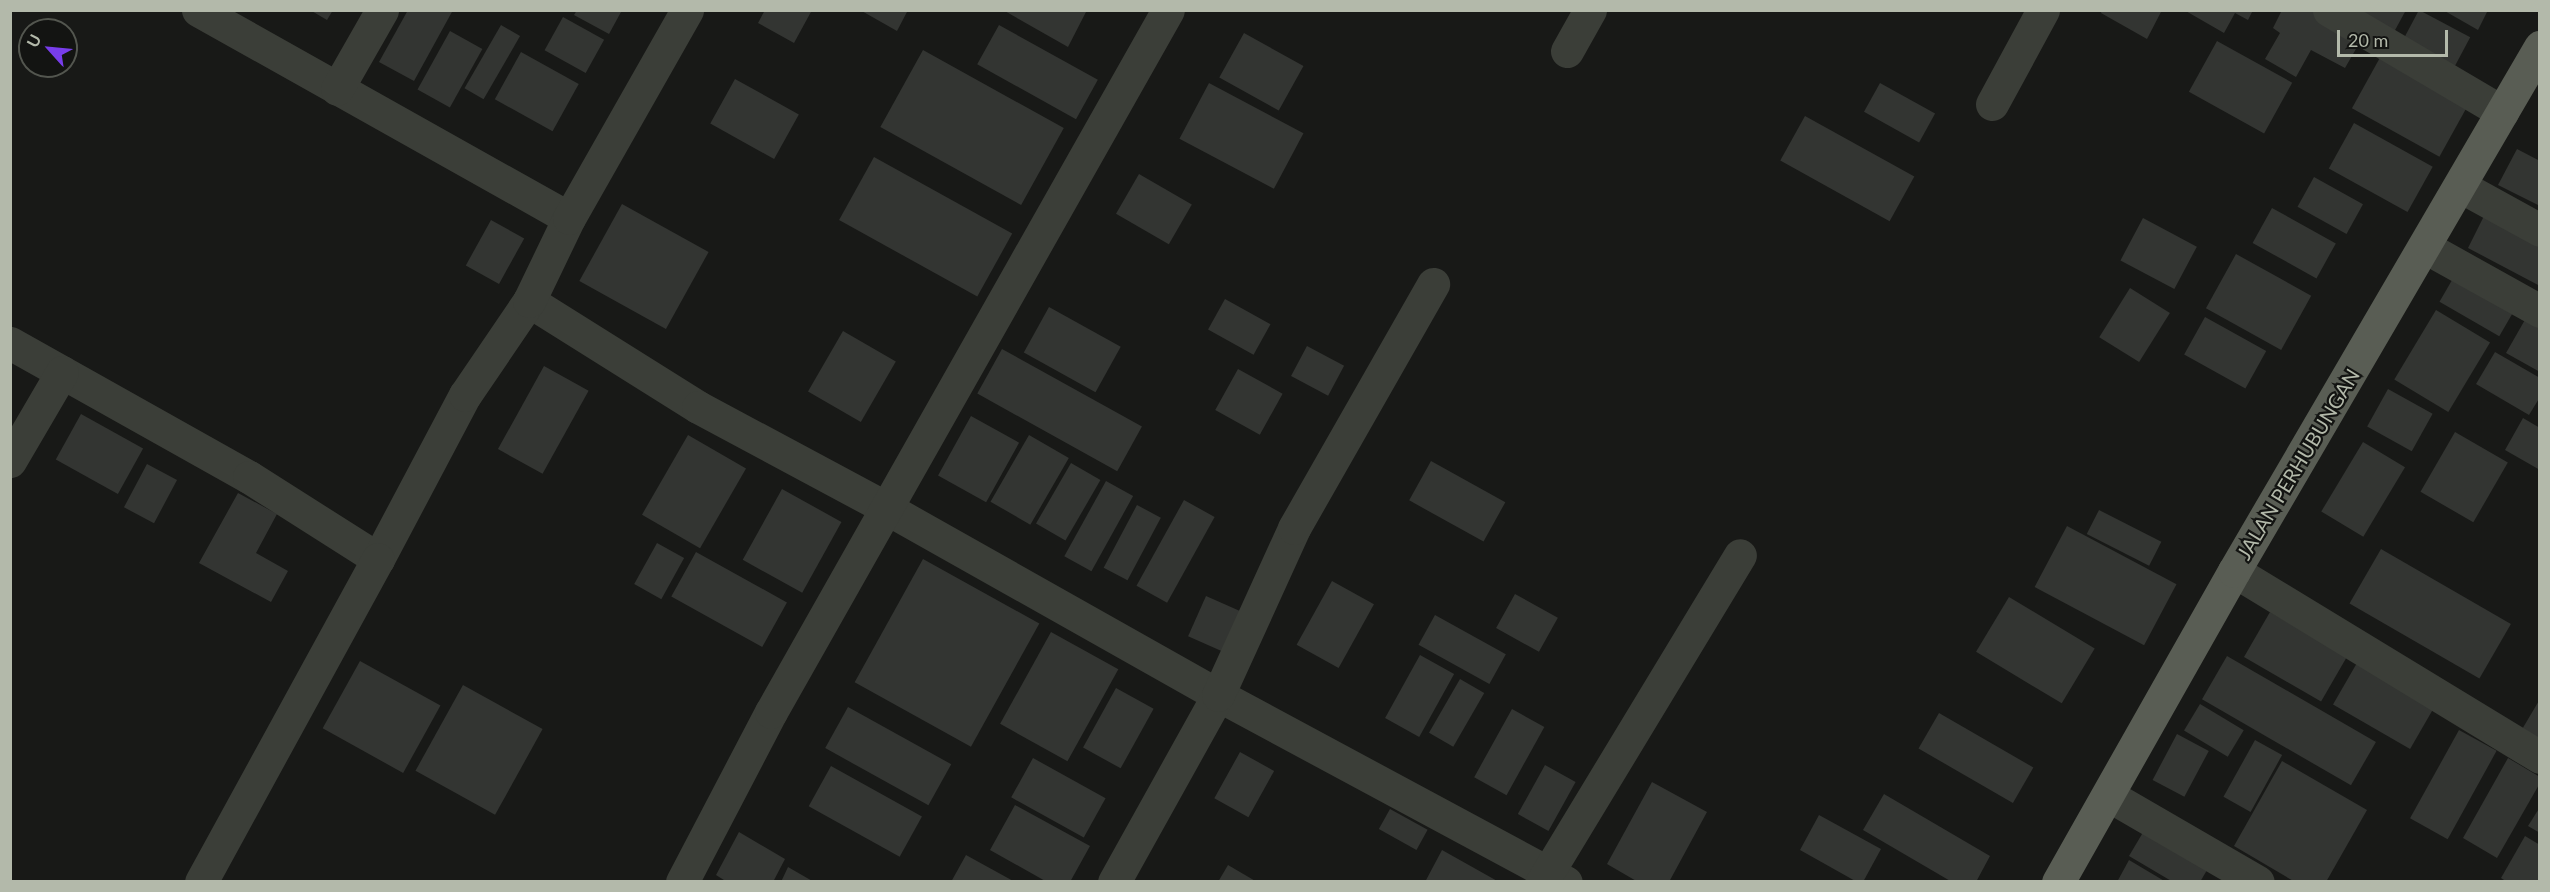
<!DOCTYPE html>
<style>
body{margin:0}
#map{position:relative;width:2550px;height:892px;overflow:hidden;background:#181917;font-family:Lato,sans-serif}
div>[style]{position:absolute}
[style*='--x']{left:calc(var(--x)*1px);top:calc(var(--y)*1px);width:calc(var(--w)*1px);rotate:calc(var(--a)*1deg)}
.building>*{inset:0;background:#333532;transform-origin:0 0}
.minor>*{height:33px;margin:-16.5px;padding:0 16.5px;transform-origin:16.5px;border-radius:16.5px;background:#3b3e38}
.major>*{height:33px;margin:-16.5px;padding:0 16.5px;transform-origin:16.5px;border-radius:16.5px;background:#595d54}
span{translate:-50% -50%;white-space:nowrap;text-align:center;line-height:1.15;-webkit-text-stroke:4.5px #131412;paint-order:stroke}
.street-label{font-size:20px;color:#b3b9aa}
.frame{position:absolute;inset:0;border:12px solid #b3b9aa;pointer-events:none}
.north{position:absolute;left:18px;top:18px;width:60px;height:60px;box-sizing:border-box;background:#131412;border:2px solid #53564f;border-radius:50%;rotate:297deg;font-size:16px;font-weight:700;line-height:24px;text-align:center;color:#b3b9aa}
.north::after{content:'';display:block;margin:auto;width:21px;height:27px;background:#783deb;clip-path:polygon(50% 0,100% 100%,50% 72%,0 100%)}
.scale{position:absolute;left:2337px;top:30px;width:111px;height:27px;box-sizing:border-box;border:3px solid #b3b9aa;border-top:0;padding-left:8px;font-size:18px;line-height:21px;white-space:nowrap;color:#b3b9aa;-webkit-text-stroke:4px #131412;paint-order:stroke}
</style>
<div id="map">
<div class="building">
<div style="clip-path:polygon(310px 10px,333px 10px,327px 20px)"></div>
<div style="clip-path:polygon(408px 10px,453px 10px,414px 81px,379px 62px)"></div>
<div style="clip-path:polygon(577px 10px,618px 10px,621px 12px,609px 34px,574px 15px)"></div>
<div style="clip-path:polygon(765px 10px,812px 10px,794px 43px,758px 23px)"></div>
<div style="clip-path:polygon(860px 10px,908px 10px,897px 31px)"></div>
<div style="clip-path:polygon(1003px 10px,1087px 10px,1068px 47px)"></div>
<div style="clip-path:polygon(2102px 10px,2162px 10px,2147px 39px,2101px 13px)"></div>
<div style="clip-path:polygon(2184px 10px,2253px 10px,2248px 20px,2235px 13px,2224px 33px)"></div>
<div style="clip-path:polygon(2282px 10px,2320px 10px,2364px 35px,2345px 68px,2311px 50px,2296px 77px,2265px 59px,2280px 33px,2273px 28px)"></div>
<div style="clip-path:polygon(2355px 10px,2406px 10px,2394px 32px)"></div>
<div style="left:2419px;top:10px;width:58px;height:38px;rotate:28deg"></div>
<div style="clip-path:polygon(2443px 10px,2488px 10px,2478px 30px)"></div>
<div style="left:563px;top:17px;width:47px;height:38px;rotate:29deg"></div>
<div style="left:501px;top:25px;width:22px;height:73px;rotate:30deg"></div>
<div style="left:999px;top:25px;width:113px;height:45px;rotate:29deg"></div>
<div style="left:450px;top:31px;width:37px;height:67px;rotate:29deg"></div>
<div style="left:1244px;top:33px;width:68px;height:51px;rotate:29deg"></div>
<div style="left:2217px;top:41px;width:86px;height:58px;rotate:29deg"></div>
<div style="left:923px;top:50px;width:161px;height:88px;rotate:29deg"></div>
<div style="left:521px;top:52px;width:66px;height:54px;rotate:29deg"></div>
<div style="left:2382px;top:54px;width:100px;height:62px;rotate:29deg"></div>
<div style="left:735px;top:79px;width:73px;height:51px;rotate:29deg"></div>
<div style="left:1209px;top:83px;width:107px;height:63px;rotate:28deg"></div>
<div style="left:1880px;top:83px;width:63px;height:33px;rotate:29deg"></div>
<div style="left:1805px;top:116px;width:125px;height:51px;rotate:29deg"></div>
<div style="left:2354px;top:123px;width:90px;height:52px;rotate:29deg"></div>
<div style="clip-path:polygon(2517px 149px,2540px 161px,2540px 206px,2498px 185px)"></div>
<div style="left:874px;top:157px;width:158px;height:72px;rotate:29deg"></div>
<div style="left:1139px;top:174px;width:61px;height:46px;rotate:30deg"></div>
<div style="left:2314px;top:177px;width:56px;height:34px;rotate:29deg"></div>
<div style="left:622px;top:204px;width:99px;height:88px;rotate:29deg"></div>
<div style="left:2272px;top:208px;width:73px;height:40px;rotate:29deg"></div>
<div style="clip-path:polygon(2486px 212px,2540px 240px,2540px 286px,2468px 248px)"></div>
<div style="left:2143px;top:218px;width:61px;height:48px;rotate:28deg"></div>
<div style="left:491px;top:220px;width:38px;height:52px;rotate:29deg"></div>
<div style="left:2236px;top:254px;width:86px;height:62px;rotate:29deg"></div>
<div style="left:2459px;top:268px;width:69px;height:39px;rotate:30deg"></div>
<div style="left:2130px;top:288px;width:47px;height:58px;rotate:32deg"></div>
<div style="left:1225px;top:299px;width:52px;height:35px;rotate:29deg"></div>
<div style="left:1049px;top:307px;width:82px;height:52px;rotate:29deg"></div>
<div style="left:2436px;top:310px;width:63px;height:81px;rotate:31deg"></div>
<div style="clip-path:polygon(2530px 311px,2540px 316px,2540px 372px,2506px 353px)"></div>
<div style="left:2205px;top:317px;width:70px;height:43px;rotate:29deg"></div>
<div style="left:843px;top:331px;width:61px;height:70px;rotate:30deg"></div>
<div style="left:1307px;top:346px;width:42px;height:34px;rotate:28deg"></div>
<div style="left:1002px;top:349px;width:160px;height:51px;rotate:29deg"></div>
<div style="clip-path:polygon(2495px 352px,2540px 378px,2540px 397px,2529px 415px,2476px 384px)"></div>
<div style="left:544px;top:366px;width:51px;height:95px;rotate:29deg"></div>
<div style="left:1238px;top:369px;width:51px;height:47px;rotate:29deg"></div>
<div style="left:2388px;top:389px;width:51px;height:43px;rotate:29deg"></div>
<div style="left:81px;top:414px;width:71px;height:52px;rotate:29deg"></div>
<div style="left:971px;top:416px;width:55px;height:68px;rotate:29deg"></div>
<div style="clip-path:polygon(2523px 418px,2540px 428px,2540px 470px,2505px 450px)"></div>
<div style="left:2455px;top:432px;width:61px;height:69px;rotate:30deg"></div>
<div style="left:688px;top:435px;width:67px;height:92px;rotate:30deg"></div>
<div style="left:1029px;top:435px;width:46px;height:77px;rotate:30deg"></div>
<div style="left:2363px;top:442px;width:49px;height:81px;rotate:31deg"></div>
<div style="left:1431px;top:461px;width:85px;height:45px;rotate:29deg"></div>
<div style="left:1071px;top:463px;width:34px;height:70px;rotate:30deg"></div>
<div style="left:147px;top:464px;width:34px;height:49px;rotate:28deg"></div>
<div style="left:1106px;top:481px;width:31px;height:86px;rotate:29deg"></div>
<div style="left:782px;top:489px;width:68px;height:81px;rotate:29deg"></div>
<div style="clip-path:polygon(238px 493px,277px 514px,256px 553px,288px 571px,271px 602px,199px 563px)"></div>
<div style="left:1184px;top:500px;width:35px;height:98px;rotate:29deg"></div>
<div style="left:1137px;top:505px;width:27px;height:71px;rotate:28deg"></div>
<div style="left:2099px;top:510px;width:70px;height:27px;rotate:27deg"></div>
<div style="left:2067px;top:526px;width:124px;height:69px;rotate:28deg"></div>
<div style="left:657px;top:543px;width:31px;height:47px;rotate:29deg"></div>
<div style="left:2381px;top:549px;width:150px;height:63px;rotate:30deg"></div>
<div style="left:696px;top:552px;width:104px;height:51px;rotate:29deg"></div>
<div style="left:923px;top:559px;width:133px;height:141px;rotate:29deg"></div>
<div style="left:1332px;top:581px;width:48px;height:73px;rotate:29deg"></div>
<div style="left:1515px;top:594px;width:49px;height:39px;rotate:29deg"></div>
<div style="left:1206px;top:596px;width:39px;height:44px;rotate:24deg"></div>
<div style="left:2009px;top:597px;width:100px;height:64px;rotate:31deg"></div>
<div style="left:2270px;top:612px;width:89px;height:52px;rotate:30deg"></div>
<div style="left:1435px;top:615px;width:81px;height:34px;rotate:29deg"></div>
<div style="left:1051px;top:632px;width:77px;height:105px;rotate:29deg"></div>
<div style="left:1420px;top:655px;width:39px;height:72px;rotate:29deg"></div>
<div style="left:2227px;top:656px;width:172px;height:50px;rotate:30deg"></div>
<div style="left:2361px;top:656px;width:89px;height:56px;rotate:30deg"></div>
<div style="left:360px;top:661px;width:92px;height:77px;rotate:29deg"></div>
<div style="left:1460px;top:679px;width:28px;height:62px;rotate:30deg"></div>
<div style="left:463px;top:685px;width:91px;height:98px;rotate:29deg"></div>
<div style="left:1116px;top:688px;width:43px;height:68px;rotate:29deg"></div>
<div style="clip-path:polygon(2540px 699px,2540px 742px,2521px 731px)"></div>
<div style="left:2200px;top:704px;width:51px;height:31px;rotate:31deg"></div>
<div style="left:848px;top:707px;width:118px;height:47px;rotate:29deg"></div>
<div style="left:1512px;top:709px;width:37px;height:78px;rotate:29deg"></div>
<div style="left:1939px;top:713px;width:109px;height:41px;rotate:30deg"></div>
<div style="left:2459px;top:730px;width:43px;height:101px;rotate:29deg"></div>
<div style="left:2177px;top:734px;width:36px;height:52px;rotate:28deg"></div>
<div style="left:2255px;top:740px;width:31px;height:65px;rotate:29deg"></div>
<div style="left:1240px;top:752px;width:39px;height:53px;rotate:29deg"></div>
<div style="left:1033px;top:758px;width:83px;height:45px;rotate:29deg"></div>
<div style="clip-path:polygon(2508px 758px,2540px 777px,2540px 783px,2497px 858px,2463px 838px)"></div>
<div style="clip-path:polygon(2282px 761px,2367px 810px,2326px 882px,2295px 882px,2234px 846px)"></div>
<div style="left:1545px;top:765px;width:35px;height:56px;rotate:29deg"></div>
<div style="left:831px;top:766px;width:104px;height:46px;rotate:29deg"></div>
<div style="clip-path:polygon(1652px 782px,1707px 812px,1669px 882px,1638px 882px,1607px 864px)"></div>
<div style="clip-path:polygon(1884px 794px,1990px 856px,1976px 882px,1952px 882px,1863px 830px)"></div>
<div style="clip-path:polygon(1015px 805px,1090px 846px,1070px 882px,1047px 882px,990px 850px)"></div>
<div style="clip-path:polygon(2540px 807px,2540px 833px,2528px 826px)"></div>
<div style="left:1390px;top:809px;width:43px;height:23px;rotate:29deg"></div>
<div style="clip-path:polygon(1819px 815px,1881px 849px,1863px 882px,1857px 882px,1800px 850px)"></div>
<div style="clip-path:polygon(2145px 829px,2210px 865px,2200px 882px,2173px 882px,2129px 856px)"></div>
<div style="clip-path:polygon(739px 832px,785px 859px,773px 882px,727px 882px,716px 875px)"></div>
<div style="clip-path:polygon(2525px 836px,2540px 845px,2540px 882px,2507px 882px,2501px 878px)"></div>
<div style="clip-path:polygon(1442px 850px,1499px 882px,1425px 882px)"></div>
<div style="clip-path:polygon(966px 855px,1015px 882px,951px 882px)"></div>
<div style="clip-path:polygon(2129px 860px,2166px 882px,2117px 882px)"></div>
<div style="clip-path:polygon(1228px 865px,1257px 882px,1218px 882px)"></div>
<div style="clip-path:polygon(788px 867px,814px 882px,781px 882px)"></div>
</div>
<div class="minor">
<div style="--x:198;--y:10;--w:425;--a:29.3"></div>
<div style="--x:2329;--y:10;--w:201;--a:30.5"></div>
<div style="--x:1567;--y:51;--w:47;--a:-60.7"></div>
<div style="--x:337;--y:89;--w:91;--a:-60.3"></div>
<div style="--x:1992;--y:104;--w:107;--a:-61.5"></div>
<div style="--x:2460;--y:186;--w:91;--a:28.8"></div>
<div style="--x:2425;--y:247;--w:132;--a:29.1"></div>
<div style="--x:529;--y:301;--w:199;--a:32.1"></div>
<div style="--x:698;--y:407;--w:216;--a:28.2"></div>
<div style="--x:888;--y:509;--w:379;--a:29.4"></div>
<div style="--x:1218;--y:695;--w:395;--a:28.3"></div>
<div style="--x:10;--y:343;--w:274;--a:29.3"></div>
<div style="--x:249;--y:477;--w:153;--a:32.4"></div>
<div style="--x:378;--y:559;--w:186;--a:-62.1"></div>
<div style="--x:465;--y:395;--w:114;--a:-55.8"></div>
<div style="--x:529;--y:301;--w:92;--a:-64.3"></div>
<div style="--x:569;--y:218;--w:239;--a:-60.4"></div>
<div style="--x:10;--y:461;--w:103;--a:-59.7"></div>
<div style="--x:2234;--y:571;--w:358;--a:31.3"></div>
<div style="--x:2108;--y:795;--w:173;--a:30.1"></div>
<div style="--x:201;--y:882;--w:368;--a:-61.3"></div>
<div style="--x:682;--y:882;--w:192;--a:-62.4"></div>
<div style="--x:771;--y:712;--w:806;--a:-60.51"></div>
<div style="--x:1114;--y:882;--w:214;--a:-60.9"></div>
<div style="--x:1218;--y:695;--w:183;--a:-65.5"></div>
<div style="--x:1294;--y:528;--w:281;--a:-60.3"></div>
<div style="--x:1542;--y:882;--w:382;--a:-58.8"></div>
</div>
<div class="major">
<div style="--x:2058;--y:882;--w:357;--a:-60.5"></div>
<div style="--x:2234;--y:571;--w:607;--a:-59.72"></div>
</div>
<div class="street-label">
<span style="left:2298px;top:464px;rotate:-59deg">JALAN PERHUBUNGAN</span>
</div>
<div class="frame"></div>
<div class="north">U</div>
<div class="scale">20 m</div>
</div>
